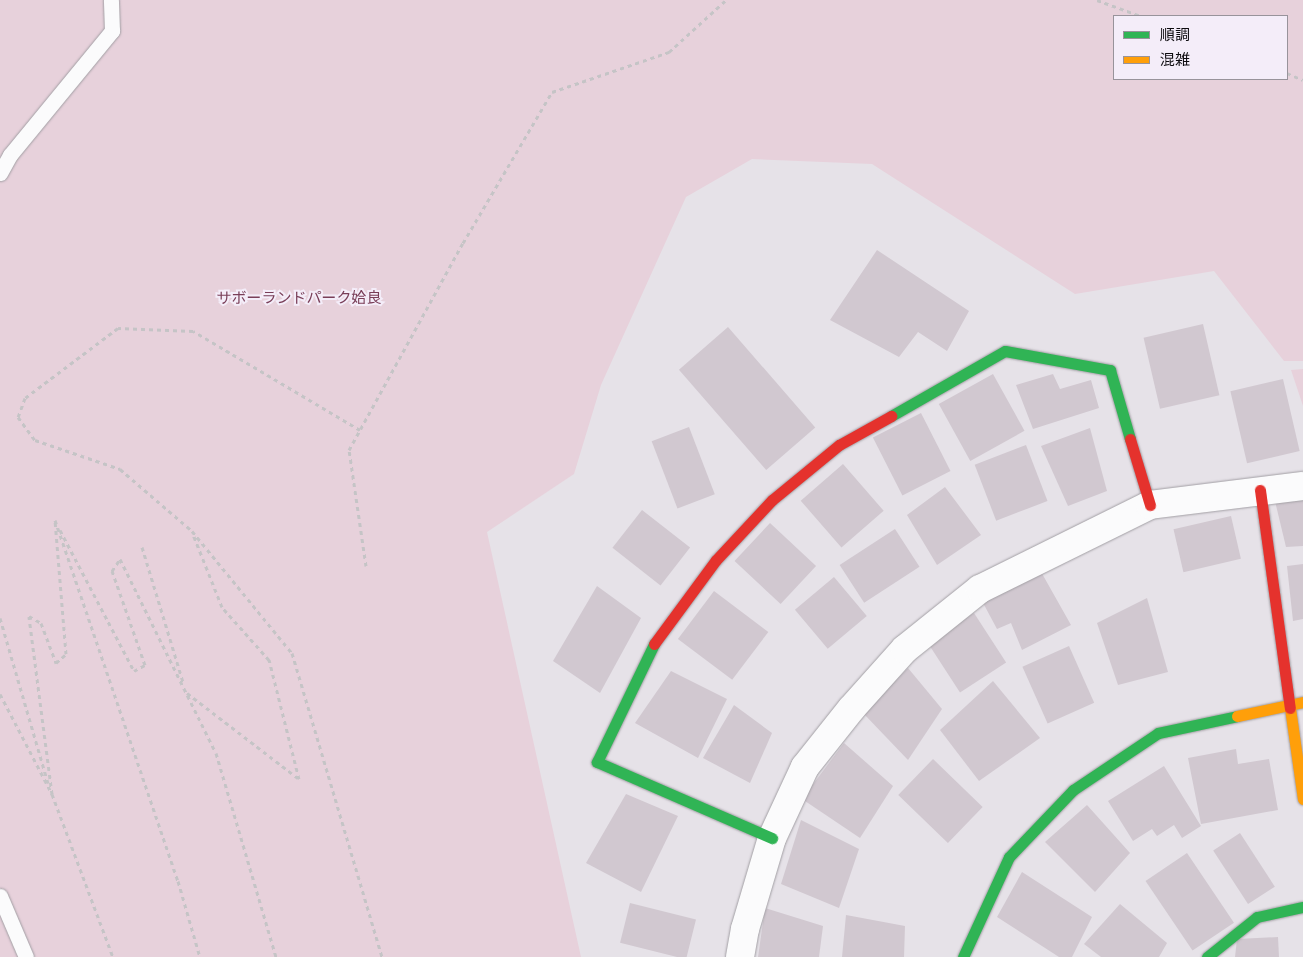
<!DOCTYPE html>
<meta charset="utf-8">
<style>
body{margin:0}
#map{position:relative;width:1303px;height:957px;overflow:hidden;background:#e6e2e8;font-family:"Source Sans 3","Noto Sans JP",sans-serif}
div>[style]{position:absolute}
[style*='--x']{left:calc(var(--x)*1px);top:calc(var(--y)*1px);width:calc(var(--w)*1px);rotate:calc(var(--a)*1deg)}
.green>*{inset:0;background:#e7d1db}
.building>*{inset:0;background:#d1c8d0;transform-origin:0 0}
.path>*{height:3px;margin-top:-1.5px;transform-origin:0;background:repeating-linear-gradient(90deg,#c5c4c6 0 4px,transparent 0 8px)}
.roads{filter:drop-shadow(0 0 1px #a29fa4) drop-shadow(0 0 1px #a29fa4)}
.lane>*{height:15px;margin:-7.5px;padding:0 7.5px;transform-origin:7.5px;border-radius:7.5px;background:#fbfbfc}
.street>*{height:28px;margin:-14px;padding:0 14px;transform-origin:14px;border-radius:14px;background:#fbfbfc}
.fast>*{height:11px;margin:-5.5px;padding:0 5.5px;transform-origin:5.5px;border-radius:5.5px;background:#30b455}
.slow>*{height:11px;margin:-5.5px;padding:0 5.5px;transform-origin:5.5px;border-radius:5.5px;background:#ff9f0a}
.jam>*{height:11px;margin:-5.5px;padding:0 5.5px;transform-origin:5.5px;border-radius:5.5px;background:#e5322d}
span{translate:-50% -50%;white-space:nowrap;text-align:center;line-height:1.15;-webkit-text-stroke:4px #f4edf9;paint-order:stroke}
.park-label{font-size:15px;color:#793e58}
.legend{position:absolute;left:1113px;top:15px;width:175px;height:65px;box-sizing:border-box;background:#f4edf9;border:1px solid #98939b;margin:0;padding:6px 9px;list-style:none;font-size:15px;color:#0d0b0f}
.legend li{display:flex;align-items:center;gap:10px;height:25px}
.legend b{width:25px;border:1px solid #98939b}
</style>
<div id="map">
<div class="green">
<div style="clip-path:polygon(evenodd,0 0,1303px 0,1303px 361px,1284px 361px,1214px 271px,1075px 294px,872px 164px,752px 159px,686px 197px,601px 385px,574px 474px,487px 532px,581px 957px,0 957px,0 0,1114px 16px,1287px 16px,1287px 79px,1114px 79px,1114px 16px)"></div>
<div style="clip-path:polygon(1303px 369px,1303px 406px,1291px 370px)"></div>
</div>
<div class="building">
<div style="clip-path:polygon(877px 250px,969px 311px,947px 351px,918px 332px,899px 357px,830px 320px)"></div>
<div style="left:1203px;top:324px;width:73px;height:61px;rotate:77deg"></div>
<div style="left:728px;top:327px;width:133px;height:65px;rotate:49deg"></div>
<div style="left:993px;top:374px;width:65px;height:62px;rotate:61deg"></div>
<div style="clip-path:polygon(1053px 374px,1060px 389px,1091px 380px,1099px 408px,1033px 429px,1016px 385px)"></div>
<div style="left:1283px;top:379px;width:74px;height:54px;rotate:77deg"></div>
<div style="left:921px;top:413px;width:65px;height:54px;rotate:63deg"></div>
<div style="left:689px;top:427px;width:72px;height:40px;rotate:69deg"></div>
<div style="clip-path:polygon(1090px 428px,1107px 491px,1068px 506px,1041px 446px)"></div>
<div style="left:1026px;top:445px;width:60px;height:55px;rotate:69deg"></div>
<div style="left:843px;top:464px;width:62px;height:56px;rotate:49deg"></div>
<div style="clip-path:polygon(945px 487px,981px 535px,937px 565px,907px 515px)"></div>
<div style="clip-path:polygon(1303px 494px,1303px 546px,1286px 547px,1274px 497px)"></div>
<div style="left:642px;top:510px;width:61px;height:48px;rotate:38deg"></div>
<div style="left:1231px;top:516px;width:44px;height:59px;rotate:77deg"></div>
<div style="left:770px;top:523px;width:63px;height:52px;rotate:43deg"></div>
<div style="left:895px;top:529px;width:45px;height:66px;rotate:57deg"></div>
<div style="clip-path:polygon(1303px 564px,1303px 619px,1293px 621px,1287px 566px)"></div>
<div style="clip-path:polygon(1040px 570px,1071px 625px,1022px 650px,1011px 623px,997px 629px,982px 601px)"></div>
<div style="left:834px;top:577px;width:51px;height:51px;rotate:50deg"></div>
<div style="clip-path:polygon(597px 586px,641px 618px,600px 693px,553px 661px)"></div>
<div style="left:714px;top:591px;width:68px;height:60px;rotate:37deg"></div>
<div style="clip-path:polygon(1147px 598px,1168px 672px,1118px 685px,1097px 623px)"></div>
<div style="left:974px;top:613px;width:59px;height:55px;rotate:57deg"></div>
<div style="left:1069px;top:646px;width:62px;height:51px;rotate:66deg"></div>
<div style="clip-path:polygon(908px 668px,942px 709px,908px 760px,863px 713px)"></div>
<div style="clip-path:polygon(671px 671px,727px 699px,698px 758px,635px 723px)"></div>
<div style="clip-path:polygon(993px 681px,1040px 738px,979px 781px,940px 730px)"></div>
<div style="clip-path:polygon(734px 705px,772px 733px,750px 783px,703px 758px)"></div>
<div style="clip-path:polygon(844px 743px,893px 786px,860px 838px,802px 799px)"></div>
<div style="clip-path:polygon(1236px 749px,1238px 764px,1269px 759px,1278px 810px,1201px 824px,1188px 758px)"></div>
<div style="left:933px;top:759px;width:69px;height:50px;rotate:44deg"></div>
<div style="clip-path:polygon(1164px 766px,1201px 826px,1182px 838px,1174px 825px,1157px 836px,1152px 829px,1133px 841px,1108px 801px)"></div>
<div style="clip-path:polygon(626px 794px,678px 816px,641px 892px,586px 863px)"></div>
<div style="clip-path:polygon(1087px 805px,1130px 853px,1095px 892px,1045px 842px)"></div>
<div style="clip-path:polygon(801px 820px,859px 849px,839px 908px,781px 884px)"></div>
<div style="left:1240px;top:833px;width:64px;height:32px;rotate:57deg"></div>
<div style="left:1187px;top:853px;width:84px;height:50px;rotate:56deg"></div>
<div style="clip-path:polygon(1022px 872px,1092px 917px,1072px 957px,1059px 957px,997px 917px)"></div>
<div style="left:630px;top:903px;width:68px;height:41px;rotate:14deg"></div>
<div style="clip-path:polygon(1120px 904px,1167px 943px,1159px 957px,1101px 957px,1084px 944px)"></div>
<div style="clip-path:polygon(765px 908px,823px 926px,819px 957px,758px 957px)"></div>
<div style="clip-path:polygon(846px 915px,905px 926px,904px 957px,842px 957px)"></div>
<div style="clip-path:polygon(1278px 937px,1279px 957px,1235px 957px,1237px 939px)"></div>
</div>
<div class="path">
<div style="--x:1097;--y:0;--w:47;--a:20"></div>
<div style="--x:1287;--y:73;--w:17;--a:24"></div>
<div style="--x:360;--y:430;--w:194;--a:-149.3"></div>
<div style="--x:193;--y:331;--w:75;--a:-177.7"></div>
<div style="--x:118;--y:328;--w:116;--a:143"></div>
<div style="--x:25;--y:398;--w:20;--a:110"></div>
<div style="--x:18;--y:417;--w:29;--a:54"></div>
<div style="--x:35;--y:440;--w:90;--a:18.8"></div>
<div style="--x:120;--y:469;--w:95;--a:40.7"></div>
<div style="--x:192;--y:531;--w:158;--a:50.7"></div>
<div style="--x:292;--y:653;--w:317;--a:73.5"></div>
<div style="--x:60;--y:530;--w:159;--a:62.3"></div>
<div style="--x:134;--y:671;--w:13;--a:-29"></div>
<div style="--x:145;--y:665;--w:100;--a:-109.3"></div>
<div style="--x:112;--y:571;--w:14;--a:-56"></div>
<div style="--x:120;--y:559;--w:216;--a:63.7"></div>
<div style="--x:216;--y:753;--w:213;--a:73.6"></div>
<div style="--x:142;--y:547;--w:141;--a:73.1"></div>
<div style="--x:366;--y:566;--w:117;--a:-98.3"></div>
<div style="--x:349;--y:450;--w:236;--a:-61.2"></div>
<div style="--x:463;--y:243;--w:175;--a:-59.5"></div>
<div style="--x:552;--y:92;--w:124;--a:-18.9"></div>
<div style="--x:669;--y:52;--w:77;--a:-42.4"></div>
<div style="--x:0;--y:618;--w:172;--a:73.8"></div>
<div style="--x:187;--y:693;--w:141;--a:37.5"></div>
<div style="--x:299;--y:779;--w:123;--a:-104.1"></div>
<div style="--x:269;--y:660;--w:71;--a:-131.6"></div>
<div style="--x:222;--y:607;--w:79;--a:-111.7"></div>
<div style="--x:0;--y:694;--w:113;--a:62.5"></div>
<div style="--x:52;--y:794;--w:179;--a:-97.4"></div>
<div style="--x:29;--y:616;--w:14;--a:30"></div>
<div style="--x:41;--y:623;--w:43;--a:69.4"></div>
<div style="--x:56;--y:663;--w:13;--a:-42"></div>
<div style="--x:66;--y:654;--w:134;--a:-94.7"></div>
<div style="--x:55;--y:520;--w:381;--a:71.2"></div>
<div style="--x:178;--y:881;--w:79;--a:73.9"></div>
<div style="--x:52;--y:794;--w:174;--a:69.5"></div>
</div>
<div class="roads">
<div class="lane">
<div style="--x:0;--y:173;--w:21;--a:-61"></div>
<div style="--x:10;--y:155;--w:161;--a:-50.6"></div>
<div style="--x:112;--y:31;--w:31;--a:-92"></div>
<div style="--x:0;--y:896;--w:66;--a:66.9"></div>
</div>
<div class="street">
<div style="--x:740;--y:957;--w:28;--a:-80"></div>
<div style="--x:745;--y:929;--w:95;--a:-73.5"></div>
<div style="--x:772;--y:838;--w:78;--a:-65.1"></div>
<div style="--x:805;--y:767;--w:75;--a:-51.5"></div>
<div style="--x:852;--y:708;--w:79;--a:-48.1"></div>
<div style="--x:905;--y:649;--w:96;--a:-38.7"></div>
<div style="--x:980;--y:589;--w:190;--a:-26.3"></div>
<div style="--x:1150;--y:505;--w:154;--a:-7.1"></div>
</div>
<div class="fast">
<div style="--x:891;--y:416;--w:131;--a:-29.7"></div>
<div style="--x:1005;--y:351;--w:107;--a:10.3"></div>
<div style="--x:1110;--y:370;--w:72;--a:73.8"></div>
<div style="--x:654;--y:644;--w:131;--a:115.8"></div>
<div style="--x:597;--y:762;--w:191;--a:23.5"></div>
<div style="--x:963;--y:957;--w:110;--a:-65.3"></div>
<div style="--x:1009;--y:857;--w:93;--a:-46.3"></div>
<div style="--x:1073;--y:790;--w:102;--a:-33.8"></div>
<div style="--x:1158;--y:733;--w:81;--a:-12.1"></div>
<div style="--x:1207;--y:957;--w:64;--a:-38.7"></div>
<div style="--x:1257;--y:917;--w:47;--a:-12.3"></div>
</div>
<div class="slow">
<div style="--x:1290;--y:708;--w:92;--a:81.9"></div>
<div style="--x:1237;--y:716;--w:67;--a:-12"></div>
</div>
<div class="jam">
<div style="--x:1130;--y:439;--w:69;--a:73.1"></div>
<div style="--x:1260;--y:490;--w:220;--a:82.2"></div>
<div style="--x:654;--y:644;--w:104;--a:-53.6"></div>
<div style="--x:716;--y:560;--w:82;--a:-47"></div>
<div style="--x:772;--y:500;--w:87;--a:-39.4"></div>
<div style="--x:839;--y:445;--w:60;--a:-29.1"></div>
</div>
</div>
<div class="park-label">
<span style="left:299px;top:299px">サボーランドパーク姶良</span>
</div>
<ul class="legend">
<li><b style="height:6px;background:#30b455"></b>順調</li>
<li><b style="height:6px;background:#ff9f0a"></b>混雑</li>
</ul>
</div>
